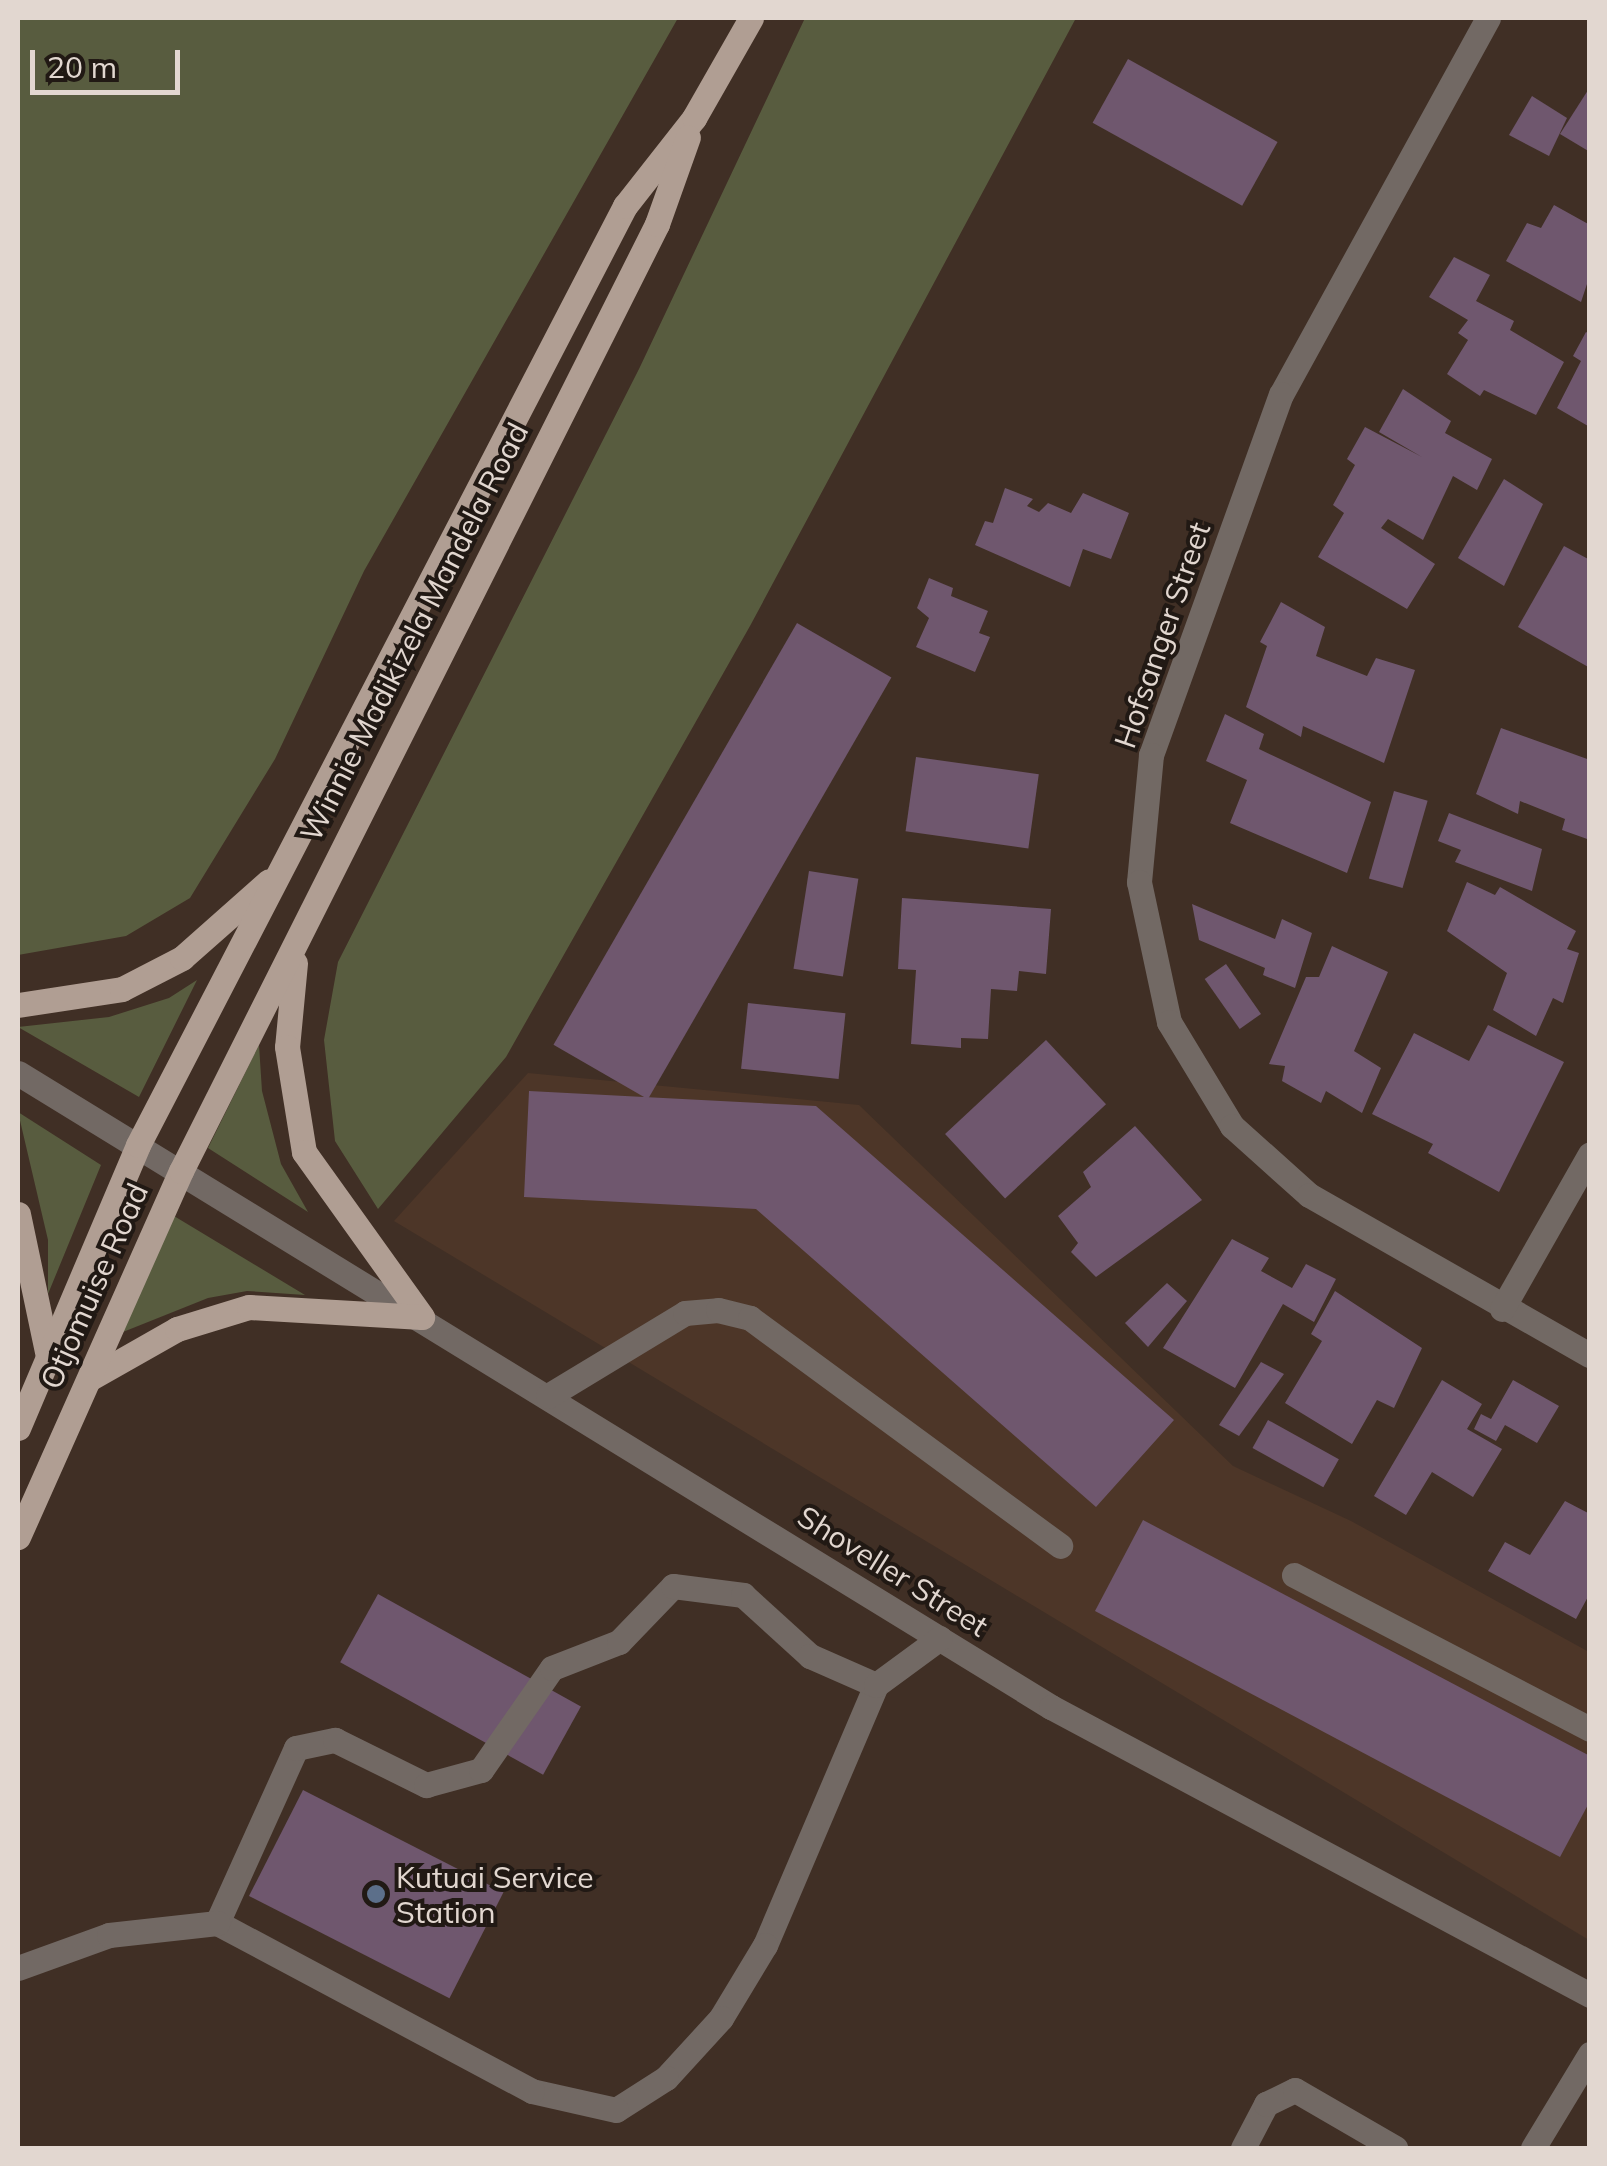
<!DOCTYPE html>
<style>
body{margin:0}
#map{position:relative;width:1607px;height:2166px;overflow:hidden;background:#402f25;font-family:Mulish,sans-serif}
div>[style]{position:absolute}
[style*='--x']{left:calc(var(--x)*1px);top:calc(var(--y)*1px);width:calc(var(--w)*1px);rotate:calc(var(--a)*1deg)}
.built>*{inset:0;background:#4d3628}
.green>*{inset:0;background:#585c3f}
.building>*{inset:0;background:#6f576e;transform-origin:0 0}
.minor>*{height:25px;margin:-12.5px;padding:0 12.5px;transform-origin:12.5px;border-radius:12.5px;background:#726964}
.major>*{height:25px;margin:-12.5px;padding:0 12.5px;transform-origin:12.5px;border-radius:12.5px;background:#b09e93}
.dots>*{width:28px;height:28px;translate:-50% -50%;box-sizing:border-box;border:5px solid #211914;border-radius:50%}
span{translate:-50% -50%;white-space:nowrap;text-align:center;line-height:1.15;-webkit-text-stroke:8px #211914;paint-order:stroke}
.street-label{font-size:30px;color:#e2d7d0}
.poi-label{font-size:30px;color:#e2d7d0}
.left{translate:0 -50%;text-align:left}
.frame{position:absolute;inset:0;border:20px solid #e2d7d0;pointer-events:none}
.scale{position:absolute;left:30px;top:50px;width:150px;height:45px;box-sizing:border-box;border:5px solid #e2d7d0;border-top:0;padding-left:12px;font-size:30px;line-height:35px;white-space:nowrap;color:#e2d7d0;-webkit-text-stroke:8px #211914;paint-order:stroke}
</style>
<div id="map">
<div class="built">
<div style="clip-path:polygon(528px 1073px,859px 1105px,1233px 1466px,1351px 1521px,1589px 1652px,1589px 1940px,394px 1221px)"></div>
</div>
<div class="green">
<div style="clip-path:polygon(18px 18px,678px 18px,364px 571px,275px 759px,190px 898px,126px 936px,18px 955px)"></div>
<div style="clip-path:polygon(805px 18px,1076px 18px,750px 626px,506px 1057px,378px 1209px,335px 1141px,324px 1040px,338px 962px,639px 369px)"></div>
<div style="clip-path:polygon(197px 980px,139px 1097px,18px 1027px,109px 1017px,169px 998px)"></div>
<div style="clip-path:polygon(259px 1045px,262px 1091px,281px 1164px,308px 1212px,208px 1148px)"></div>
<div style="clip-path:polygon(18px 1112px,101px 1165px,48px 1294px,48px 1240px)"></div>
<div style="clip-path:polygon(174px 1216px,305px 1295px,247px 1291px,208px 1298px,113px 1336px)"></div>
</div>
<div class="building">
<div style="left:1128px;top:59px;width:171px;height:73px;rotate:29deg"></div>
<div style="clip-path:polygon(1590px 87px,1590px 152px,1560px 134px)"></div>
<div style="clip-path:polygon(1532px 96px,1567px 118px,1549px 156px,1509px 135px)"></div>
<div style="clip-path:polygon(1554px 205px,1590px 225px,1590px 275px,1581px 302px,1506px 261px,1527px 223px,1541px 228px)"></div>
<div style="clip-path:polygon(1454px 257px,1490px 275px,1476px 301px,1514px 321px,1510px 330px,1564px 362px,1536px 415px,1484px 390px,1480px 396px,1447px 374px,1468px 340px,1458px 333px,1468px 320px,1429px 297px)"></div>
<div style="clip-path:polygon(1586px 332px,1590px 334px,1588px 426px,1557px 408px,1581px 361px,1573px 356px)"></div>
<div style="clip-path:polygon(1403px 389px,1451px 421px,1445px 433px,1492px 459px,1477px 490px,1453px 476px,1423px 540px,1388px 519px,1381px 528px,1435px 564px,1407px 609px,1318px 557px,1344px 513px,1333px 505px,1355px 465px,1347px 459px,1365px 427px,1422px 457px,1379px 432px)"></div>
<div style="clip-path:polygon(1504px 479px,1543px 504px,1504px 586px,1458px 558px)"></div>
<div style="clip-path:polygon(1005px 488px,1033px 499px,1027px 506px,1039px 512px,1048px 503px,1071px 513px,1083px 493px,1129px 513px,1111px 559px,1083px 549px,1070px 587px,975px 545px,985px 521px,993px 523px)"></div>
<div style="clip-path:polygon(1564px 546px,1590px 560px,1590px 668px,1518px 627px)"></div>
<div style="clip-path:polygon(929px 578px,953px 588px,951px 596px,988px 611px,979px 633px,990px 637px,975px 672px,916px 647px,929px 618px,917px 608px)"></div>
<div style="clip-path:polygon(1281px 602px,1325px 627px,1316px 656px,1367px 676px,1376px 658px,1415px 670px,1384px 763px,1303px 726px,1301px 737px,1246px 707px,1267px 646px,1260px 642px)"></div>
<div style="left:797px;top:623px;width:109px;height:487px;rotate:30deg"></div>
<div style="clip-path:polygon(1225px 714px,1264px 734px,1259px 749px,1371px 802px,1347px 873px,1230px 823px,1247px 780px,1206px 761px)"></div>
<div style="clip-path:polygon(1501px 728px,1590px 760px,1590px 840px,1562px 830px,1565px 819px,1520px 801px,1518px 814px,1476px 794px)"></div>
<div style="left:916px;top:757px;width:124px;height:75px;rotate:8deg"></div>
<div style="left:1394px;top:791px;width:35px;height:91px;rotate:16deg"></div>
<div style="clip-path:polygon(1449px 813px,1542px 849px,1532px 891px,1455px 862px,1461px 850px,1438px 841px)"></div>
<div style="left:809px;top:871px;width:50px;height:99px;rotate:9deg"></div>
<div style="clip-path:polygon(1467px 882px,1495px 895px,1500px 887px,1576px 931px,1567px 949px,1579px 953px,1563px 1003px,1553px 998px,1536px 1036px,1493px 1010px,1507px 973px,1447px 931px)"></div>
<div style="clip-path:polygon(902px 898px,1051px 909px,1046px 974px,1019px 971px,1017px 991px,991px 989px,988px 1039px,961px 1038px,961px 1048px,911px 1044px,916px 970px,898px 969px)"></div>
<div style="clip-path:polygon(1192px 904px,1275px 939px,1282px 919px,1312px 933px,1295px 988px,1263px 975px,1265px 968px,1199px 940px)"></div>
<div style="clip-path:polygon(1332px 946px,1388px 972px,1354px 1051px,1381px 1068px,1362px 1113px,1326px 1091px,1321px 1103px,1282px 1081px,1285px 1066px,1269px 1064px,1306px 977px,1319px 977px)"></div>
<div style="left:1226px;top:964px;width:61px;height:26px;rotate:55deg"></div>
<div style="left:748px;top:1003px;width:98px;height:66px;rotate:6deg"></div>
<div style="clip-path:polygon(1488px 1025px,1564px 1062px,1499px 1192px,1428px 1153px,1433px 1144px,1372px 1114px,1414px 1033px,1469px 1061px)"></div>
<div style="left:1046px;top:1040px;width:88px;height:138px;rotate:47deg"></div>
<div style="clip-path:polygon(529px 1091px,816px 1106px,1174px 1420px,1096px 1507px,756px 1209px,524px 1197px)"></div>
<div style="clip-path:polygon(1135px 1126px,1202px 1200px,1096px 1277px,1071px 1252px,1078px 1243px,1058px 1216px,1091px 1187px,1083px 1172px)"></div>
<div style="clip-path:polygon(1232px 1239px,1269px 1258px,1261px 1271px,1292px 1288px,1306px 1264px,1336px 1279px,1314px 1322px,1283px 1304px,1235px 1388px,1163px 1348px)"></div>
<div style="clip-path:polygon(1167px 1283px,1187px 1301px,1148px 1347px,1125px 1323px)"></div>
<div style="clip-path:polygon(1335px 1291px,1422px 1348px,1394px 1408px,1377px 1400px,1352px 1444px,1285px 1403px,1322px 1341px,1311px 1334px)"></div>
<div style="clip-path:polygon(1261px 1362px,1284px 1374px,1239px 1436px,1219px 1425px)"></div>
<div style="clip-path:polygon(1442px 1380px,1482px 1404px,1467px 1429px,1502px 1449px,1473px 1497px,1432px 1472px,1406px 1515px,1374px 1496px)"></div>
<div style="clip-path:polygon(1513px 1380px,1559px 1406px,1537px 1443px,1505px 1425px,1496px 1441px,1474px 1429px,1481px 1414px,1491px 1419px)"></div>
<div style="left:1268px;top:1420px;width:81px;height:32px;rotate:29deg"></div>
<div style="clip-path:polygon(1565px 1501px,1590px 1514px,1590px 1593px,1576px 1619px,1488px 1571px,1505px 1542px,1530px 1555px)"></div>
<div style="clip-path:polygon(1143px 1520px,1590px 1756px,1590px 1801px,1560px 1857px,1095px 1611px)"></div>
<div style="left:378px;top:1594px;width:232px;height:78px;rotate:29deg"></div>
<div style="left:303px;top:1790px;width:225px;height:119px;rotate:27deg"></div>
</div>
<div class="minor">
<div style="--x:1488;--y:18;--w:429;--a:118.8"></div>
<div style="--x:1281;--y:394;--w:384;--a:109.8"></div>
<div style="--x:1151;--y:755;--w:128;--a:95.4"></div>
<div style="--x:1139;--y:882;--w:143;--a:77.9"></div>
<div style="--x:1169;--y:1022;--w:122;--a:58.8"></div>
<div style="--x:1232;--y:1126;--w:103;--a:41.9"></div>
<div style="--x:1309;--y:1195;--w:323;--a:29.7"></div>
<div style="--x:18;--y:1073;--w:1212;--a:31.54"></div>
<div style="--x:1051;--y:1707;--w:611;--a:28.12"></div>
<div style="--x:1502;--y:1309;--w:178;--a:-60.4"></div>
<div style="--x:548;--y:1396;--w:160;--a:-31.2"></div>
<div style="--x:685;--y:1313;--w:33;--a:-5"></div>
<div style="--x:718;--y:1310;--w:33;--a:14"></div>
<div style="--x:750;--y:1318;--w:385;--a:36.3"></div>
<div style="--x:1294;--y:1575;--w:334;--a:27.5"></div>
<div style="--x:876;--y:1685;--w:283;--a:113.1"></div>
<div style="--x:765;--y:1945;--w:85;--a:121.1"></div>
<div style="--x:721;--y:2018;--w:81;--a:132.5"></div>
<div style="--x:666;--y:2078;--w:59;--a:147.4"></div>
<div style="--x:616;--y:2110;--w:86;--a:-167.3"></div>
<div style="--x:532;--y:2091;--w:357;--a:-151.9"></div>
<div style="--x:217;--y:1923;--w:192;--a:-65.7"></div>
<div style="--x:296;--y:1748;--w:40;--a:-12"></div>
<div style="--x:335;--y:1740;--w:102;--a:26.3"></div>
<div style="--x:426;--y:1785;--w:57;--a:-15.3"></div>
<div style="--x:481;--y:1770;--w:124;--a:-55.2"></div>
<div style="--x:552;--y:1668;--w:72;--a:-21.2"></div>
<div style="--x:619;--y:1642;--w:78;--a:-46"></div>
<div style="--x:673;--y:1586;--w:71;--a:7.3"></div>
<div style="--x:743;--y:1595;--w:91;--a:42.3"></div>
<div style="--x:810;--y:1656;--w:72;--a:23.7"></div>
<div style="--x:876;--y:1685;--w:79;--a:-36.3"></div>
<div style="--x:18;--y:1968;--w:97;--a:-19.9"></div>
<div style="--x:109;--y:1935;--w:109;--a:-6.3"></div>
<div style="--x:1243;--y:2148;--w:50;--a:-62.4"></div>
<div style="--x:1266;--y:2104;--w:32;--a:-26"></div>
<div style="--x:1295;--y:2090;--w:116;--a:30.1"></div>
<div style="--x:1533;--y:2148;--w:110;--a:-58.8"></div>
</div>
<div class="major">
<div style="--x:295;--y:963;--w:84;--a:95.4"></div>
<div style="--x:287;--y:1047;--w:106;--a:80.8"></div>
<div style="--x:304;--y:1152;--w:203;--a:54.4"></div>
<div style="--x:18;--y:1005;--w:105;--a:-8.7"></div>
<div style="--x:122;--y:989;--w:68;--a:-27.3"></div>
<div style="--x:182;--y:958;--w:116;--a:-41.5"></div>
<div style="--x:18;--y:1214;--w:145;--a:78.1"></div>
<div style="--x:89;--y:1379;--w:101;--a:-29.6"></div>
<div style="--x:177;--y:1329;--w:75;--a:-17"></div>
<div style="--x:249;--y:1307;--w:173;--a:3.3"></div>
<div style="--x:18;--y:1428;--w:307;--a:-67"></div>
<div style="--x:138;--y:1145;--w:1058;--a:-62.59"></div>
<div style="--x:625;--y:206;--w:112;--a:-51.9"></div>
<div style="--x:694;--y:118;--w:115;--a:-60.3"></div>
<div style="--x:18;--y:1537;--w:401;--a:-66"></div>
<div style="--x:181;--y:1171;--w:1060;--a:-63.31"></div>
<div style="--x:657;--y:224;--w:92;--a:-70.4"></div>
</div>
<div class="dots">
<div style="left:376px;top:1894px;background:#5c6f8a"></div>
</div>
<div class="street-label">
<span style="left:414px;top:632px;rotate:-63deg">Winnie Madikizela Mandela Road</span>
<span style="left:1162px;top:635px;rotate:-71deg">Hofsanger Street</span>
<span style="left:94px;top:1286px;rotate:-66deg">Otjomuise Road</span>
<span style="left:893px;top:1571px;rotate:32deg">Shoveller Street</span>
</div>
<div class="poi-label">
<span class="left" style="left:396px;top:1894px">Kutuai Service<br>Station</span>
</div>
<div class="frame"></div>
<div class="scale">20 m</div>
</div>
